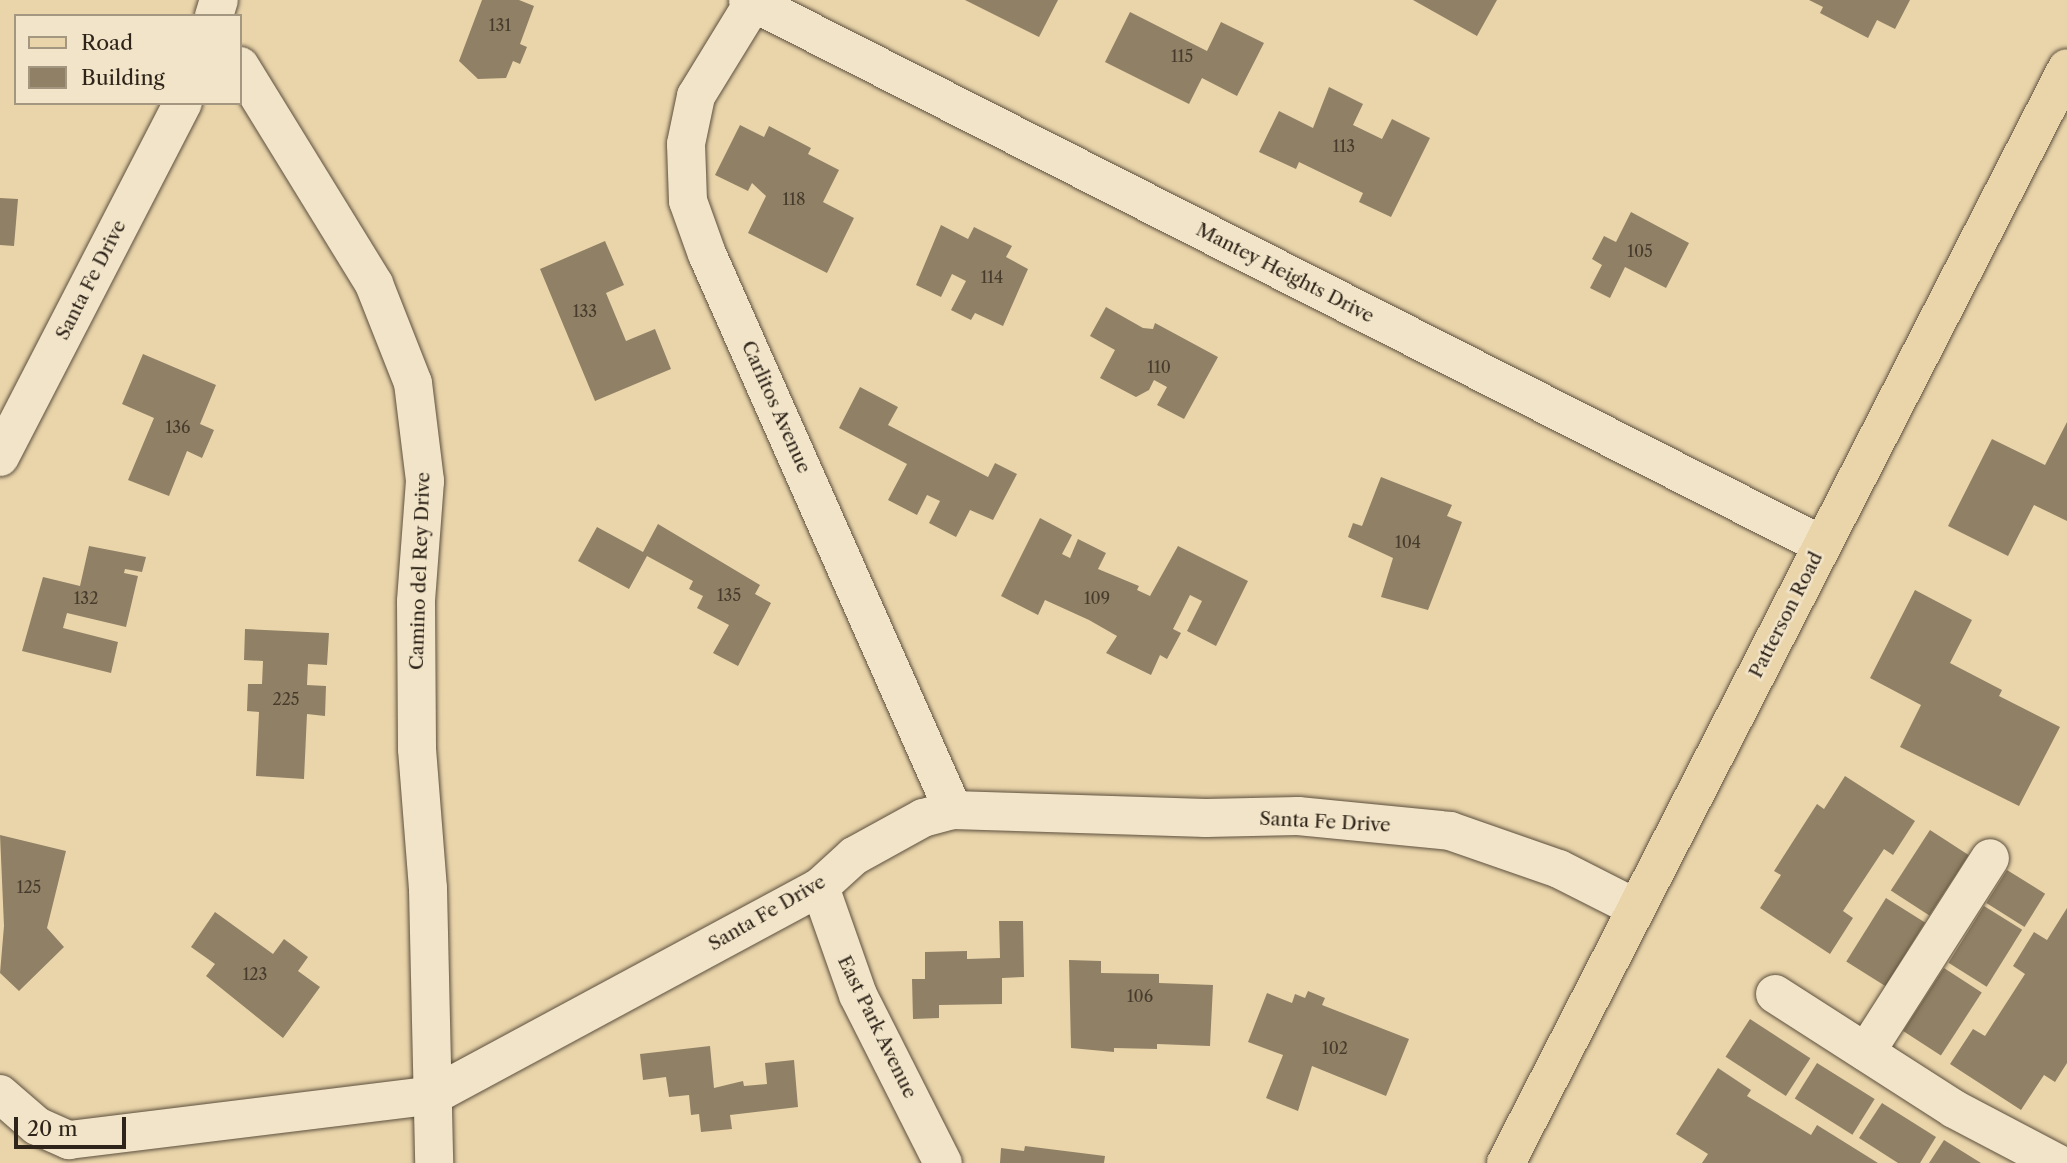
<!DOCTYPE html>
<style>
body{margin:0}
#map{position:relative;width:2067px;height:1163px;overflow:hidden;background:#ead5ab;font-family:"Libre Caslon Text",serif}
div>[style]{position:absolute}
[style*='--x']{left:calc(var(--x)*1px);top:calc(var(--y)*1px);width:calc(var(--w)*1px);rotate:calc(var(--a)*1deg)}
.building>*{inset:0;background:#908065;transform-origin:0 0}
.roads{filter:drop-shadow(0 0 2px #5d503e) drop-shadow(0 0 2px #5d503e)}
.street>*{height:38px;margin:-19px;padding:0 19px;transform-origin:19px;border-radius:19px;background:#f1e4c8}
.primary>*{height:38px;margin:-19px;padding:0 19px;transform-origin:19px;border-radius:19px;background:#ead5ab}
span{translate:-50% -50%;white-space:nowrap;text-align:center;line-height:1.15;-webkit-text-stroke:5px #f1e4c8;paint-order:stroke}
.number-label{font-size:16px;color:#463b2c}
.number-label span{-webkit-text-stroke-width:0}
.street-label{font-size:19px;color:#2e2419}
.legend{position:absolute;left:14px;top:14px;width:228px;height:91px;box-sizing:border-box;background:#f1e4c8;border:2px solid #a39782;margin:0;padding:9px 12px;list-style:none;font-size:21px;color:#2e2419}
.legend li{display:flex;align-items:center;gap:14px;height:35px}
.legend b{width:35px;border:2px solid #a39782}
.scale{position:absolute;left:14px;top:1117px;width:112px;height:32px;box-sizing:border-box;border:4px solid #2e2419;border-top:0;padding-left:9px;font-size:21px;line-height:24px;white-space:nowrap;color:#2e2419;-webkit-text-stroke:5px #f1e4c8;paint-order:stroke}
</style>
<div id="map">
<div class="building">
<div style="clip-path:polygon(482px 0,519px 0,534px 6px,520px 44px,527px 47px,520px 64px,513px 61px,506px 78px,478px 79px,459px 61px)"></div>
<div style="clip-path:polygon(965px 0,1058px 0,1039px 37px)"></div>
<div style="clip-path:polygon(1413px 0,1497px 0,1477px 36px)"></div>
<div style="clip-path:polygon(1809px 0,1910px 0,1895px 29px,1877px 20px,1868px 38px,1820px 13px,1823px 7px)"></div>
<div style="clip-path:polygon(1130px 12px,1207px 51px,1221px 22px,1264px 43px,1237px 96px,1202px 78px,1189px 104px,1105px 62px)"></div>
<div style="clip-path:polygon(1329px 87px,1363px 104px,1353px 125px,1382px 139px,1392px 119px,1430px 138px,1391px 217px,1359px 202px,1363px 193px,1299px 162px,1296px 169px,1259px 152px,1279px 111px,1313px 128px)"></div>
<div style="clip-path:polygon(740px 125px,764px 137px,769px 126px,811px 148px,808px 154px,839px 170px,823px 202px,854px 218px,827px 273px,748px 233px,766px 196px,752px 183px,748px 191px,715px 175px)"></div>
<div style="clip-path:polygon(0 198px,18px 199px,14px 246px,0 245px)"></div>
<div style="clip-path:polygon(1631px 212px,1689px 243px,1666px 288px,1625px 267px,1610px 298px,1590px 288px,1602px 265px,1592px 259px,1604px 236px,1616px 242px)"></div>
<div style="clip-path:polygon(941px 225px,968px 239px,974px 227px,1012px 246px,1006px 257px,1028px 269px,1003px 326px,975px 313px,971px 320px,951px 310px,966px 281px,952px 274px,941px 297px,916px 285px)"></div>
<div style="clip-path:polygon(605px 241px,624px 285px,606px 293px,626px 341px,655px 329px,671px 369px,595px 401px,540px 269px)"></div>
<div style="clip-path:polygon(1106px 307px,1143px 328px,1153px 329px,1155px 323px,1218px 357px,1184px 419px,1157px 405px,1167px 387px,1154px 380px,1149px 390px,1136px 397px,1100px 378px,1115px 350px,1090px 336px)"></div>
<div style="clip-path:polygon(143px 354px,216px 385px,200px 424px,214px 430px,202px 458px,187px 451px,169px 496px,128px 480px,154px 418px,122px 404px)"></div>
<div style="clip-path:polygon(860px 387px,898px 407px,888px 425px,988px 477px,995px 463px,1017px 474px,993px 520px,970px 510px,956px 537px,929px 523px,940px 501px,927px 495px,917px 515px,888px 500px,907px 464px,839px 428px)"></div>
<div style="clip-path:polygon(2067px 422px,2067px 521px,2034px 505px,2008px 556px,1948px 526px,1992px 439px,2045px 465px)"></div>
<div style="clip-path:polygon(1381px 477px,1452px 505px,1447px 516px,1462px 522px,1428px 610px,1381px 597px,1393px 558px,1348px 537px,1353px 523px,1362px 526px)"></div>
<div style="clip-path:polygon(1040px 518px,1072px 535px,1062px 554px,1070px 558px,1078px 539px,1106px 553px,1098px 569px,1139px 586px,1137px 590px,1150px 596px,1178px 546px,1248px 581px,1216px 646px,1187px 631px,1202px 601px,1190px 595px,1173px 629px,1181px 633px,1167px 659px,1160px 655px,1151px 675px,1106px 653px,1117px 636px,1089px 620px,1045px 600px,1038px 615px,1001px 596px)"></div>
<div style="clip-path:polygon(658px 524px,760px 585px,755px 594px,771px 603px,738px 666px,713px 653px,729px 625px,697px 608px,703px 596px,689px 589px,693px 581px,647px 556px,629px 589px,578px 561px,597px 527px,643px 552px)"></div>
<div style="clip-path:polygon(89px 546px,146px 557px,142px 572px,125px 569px,124px 573px,138px 576px,126px 627px,67px 613px,63px 628px,118px 642px,111px 673px,22px 651px,43px 577px,80px 586px)"></div>
<div style="clip-path:polygon(1915px 590px,1972px 620px,1950px 663px,2002px 690px,1999px 696px,2060px 727px,2019px 806px,1900px 747px,1921px 705px,1870px 678px)"></div>
<div style="clip-path:polygon(245px 629px,329px 633px,327px 665px,308px 664px,307px 685px,326px 686px,325px 716px,307px 714px,304px 779px,256px 776px,259px 712px,247px 711px,248px 684px,262px 684px,263px 661px,244px 660px)"></div>
<div style="clip-path:polygon(1845px 776px,1915px 821px,1893px 855px,1884px 849px,1843px 911px,1853px 918px,1830px 954px,1760px 908px,1781px 875px,1774px 871px,1817px 804px,1824px 809px)"></div>
<div style="left:1930px;top:830px;width:46px;height:72px;rotate:33deg"></div>
<div style="clip-path:polygon(0 835px,66px 851px,47px 928px,64px 947px,19px 991px,0 973px,4px 926px)"></div>
<div style="left:2007px;top:870px;width:45px;height:39px;rotate:32deg"></div>
<div style="left:1886px;top:898px;width:46px;height:75px;rotate:32deg"></div>
<div style="left:1984px;top:906px;width:45px;height:67px;rotate:32deg"></div>
<div style="clip-path:polygon(2067px 908px,2067px 1063px,2055px 1082px,2044px 1075px,2021px 1110px,1950px 1064px,1973px 1029px,1985px 1036px,2025px 974px,2013px 966px,2034px 932px,2047px 940px)"></div>
<div style="clip-path:polygon(215px 912px,273px 954px,284px 939px,308px 957px,298px 971px,320px 987px,283px 1038px,206px 976px,215px 964px,191px 947px)"></div>
<div style="clip-path:polygon(999px 921px,1023px 921px,1024px 977px,1002px 978px,1002px 1004px,939px 1005px,939px 1018px,913px 1019px,912px 979px,925px 979px,925px 952px,967px 951px,967px 959px,1000px 958px)"></div>
<div style="clip-path:polygon(1069px 960px,1101px 961px,1101px 973px,1159px 974px,1159px 983px,1213px 985px,1210px 1046px,1157px 1044px,1157px 1049px,1114px 1048px,1114px 1052px,1071px 1048px)"></div>
<div style="left:1944px;top:968px;width:45px;height:75px;rotate:33deg"></div>
<div style="clip-path:polygon(1308px 991px,1325px 998px,1322px 1005px,1409px 1039px,1386px 1096px,1312px 1066px,1298px 1111px,1266px 1098px,1283px 1055px,1248px 1042px,1267px 993px,1292px 1003px,1295px 994px,1305px 998px)"></div>
<div style="left:1750px;top:1019px;width:72px;height:45px;rotate:33deg"></div>
<div style="clip-path:polygon(710px 1046px,714px 1088px,743px 1081px,744px 1086px,767px 1084px,765px 1063px,794px 1060px,798px 1107px,730px 1115px,732px 1129px,701px 1132px,699px 1114px,691px 1115px,689px 1095px,669px 1097px,666px 1077px,643px 1080px,640px 1054px)"></div>
<div style="left:1817px;top:1063px;width:68px;height:42px;rotate:32deg"></div>
<div style="clip-path:polygon(1718px 1068px,1751px 1090px,1747px 1096px,1811px 1135px,1817px 1125px,1878px 1163px,1702px 1163px,1708px 1154px,1676px 1134px)"></div>
<div style="clip-path:polygon(1882px 1103px,1936px 1137px,1920px 1163px,1898px 1163px,1859px 1138px)"></div>
<div style="clip-path:polygon(1944px 1140px,1981px 1163px,1929px 1163px)"></div>
<div style="clip-path:polygon(1025px 1146px,1105px 1156px,1104px 1163px,1000px 1163px,1001px 1148px,1024px 1151px)"></div>
</div>
<div class="roads">
<div class="street">
<div style="--x:748;--y:0;--w:1204;--a:26.91"></div>
<div style="--x:753;--y:3;--w:109;--a:121.5"></div>
<div style="--x:696;--y:96;--w:49;--a:101.8"></div>
<div style="--x:686;--y:144;--w:57;--a:88"></div>
<div style="--x:688;--y:201;--w:56;--a:70.3"></div>
<div style="--x:707;--y:254;--w:608;--a:66.13"></div>
<div style="--x:214;--y:16;--w:17;--a:-73"></div>
<div style="--x:240;--y:66;--w:256;--a:58.4"></div>
<div style="--x:374;--y:284;--w:106;--a:68.5"></div>
<div style="--x:413;--y:383;--w:99;--a:83"></div>
<div style="--x:425;--y:481;--w:121;--a:94.3"></div>
<div style="--x:416;--y:602;--w:147;--a:89.6"></div>
<div style="--x:417;--y:749;--w:140;--a:85.5"></div>
<div style="--x:428;--y:889;--w:274;--a:88.7"></div>
<div style="--x:0;--y:457;--w:399;--a:-62.7"></div>
<div style="--x:820;--y:887;--w:114;--a:70.6"></div>
<div style="--x:858;--y:995;--w:188;--a:63.2"></div>
<div style="--x:1775;--y:994;--w:213;--a:32.7"></div>
<div style="--x:1954;--y:1109;--w:116;--a:27.7"></div>
<div style="--x:1866;--y:1052;--w:230;--a:-57.4"></div>
<div style="--x:0;--y:1094;--w:49;--a:40.9"></div>
<div style="--x:37;--y:1126;--w:35;--a:24"></div>
<div style="--x:69;--y:1140;--w:368;--a:-7"></div>
<div style="--x:434;--y:1095;--w:438;--a:-28.3"></div>
<div style="--x:820;--y:887;--w:46;--a:-42.4"></div>
<div style="--x:854;--y:856;--w:79;--a:-28.8"></div>
<div style="--x:923;--y:818;--w:31;--a:-15"></div>
<div style="--x:953;--y:810;--w:253;--a:1.8"></div>
<div style="--x:1206;--y:818;--w:92;--a:-1.2"></div>
<div style="--x:1298;--y:816;--w:153;--a:5.6"></div>
<div style="--x:1450;--y:831;--w:115;--a:19.2"></div>
<div style="--x:1559;--y:869;--w:86;--a:26.9"></div>
</div>
<div class="primary">
<div style="--x:1506;--y:1163;--w:1230;--a:-62.87"></div>
</div>
</div>
<div class="number-label">
<span style="left:500px;top:25px">131</span>
<span style="left:1182px;top:56px">115</span>
<span style="left:1344px;top:146px">113</span>
<span style="left:794px;top:199px">118</span>
<span style="left:1640px;top:251px">105</span>
<span style="left:992px;top:277px">114</span>
<span style="left:585px;top:311px">133</span>
<span style="left:1159px;top:367px">110</span>
<span style="left:178px;top:427px">136</span>
<span style="left:1408px;top:542px">104</span>
<span style="left:729px;top:595px">135</span>
<span style="left:86px;top:598px">132</span>
<span style="left:1097px;top:598px">109</span>
<span style="left:286px;top:699px">225</span>
<span style="left:29px;top:887px">125</span>
<span style="left:255px;top:974px">123</span>
<span style="left:1140px;top:996px">106</span>
<span style="left:1335px;top:1048px">102</span>
</div>
<div class="street-label">
<span style="left:1285px;top:273px;rotate:27deg">Mantey Heights Drive</span>
<span style="left:91px;top:280px;rotate:-63deg">Santa Fe Drive</span>
<span style="left:776px;top:407px;rotate:66deg">Carlitos Avenue</span>
<span style="left:420px;top:571px;rotate:-88deg">Camino del Rey Drive</span>
<span style="left:1786px;top:615px;rotate:-63deg">Patterson Road</span>
<span style="left:1325px;top:822px;rotate:3deg">Santa Fe Drive</span>
<span style="left:767px;top:913px;rotate:-30deg">Santa Fe Drive</span>
<span style="left:877px;top:1027px;rotate:64deg">East Park Avenue</span>
</div>
<ul class="legend">
<li><b style="height:9px;background:#ead5ab"></b>Road</li>
<li><b style="height:19px;background:#908065"></b>Building</li>
</ul>
<div class="scale">20 m</div>
</div>
